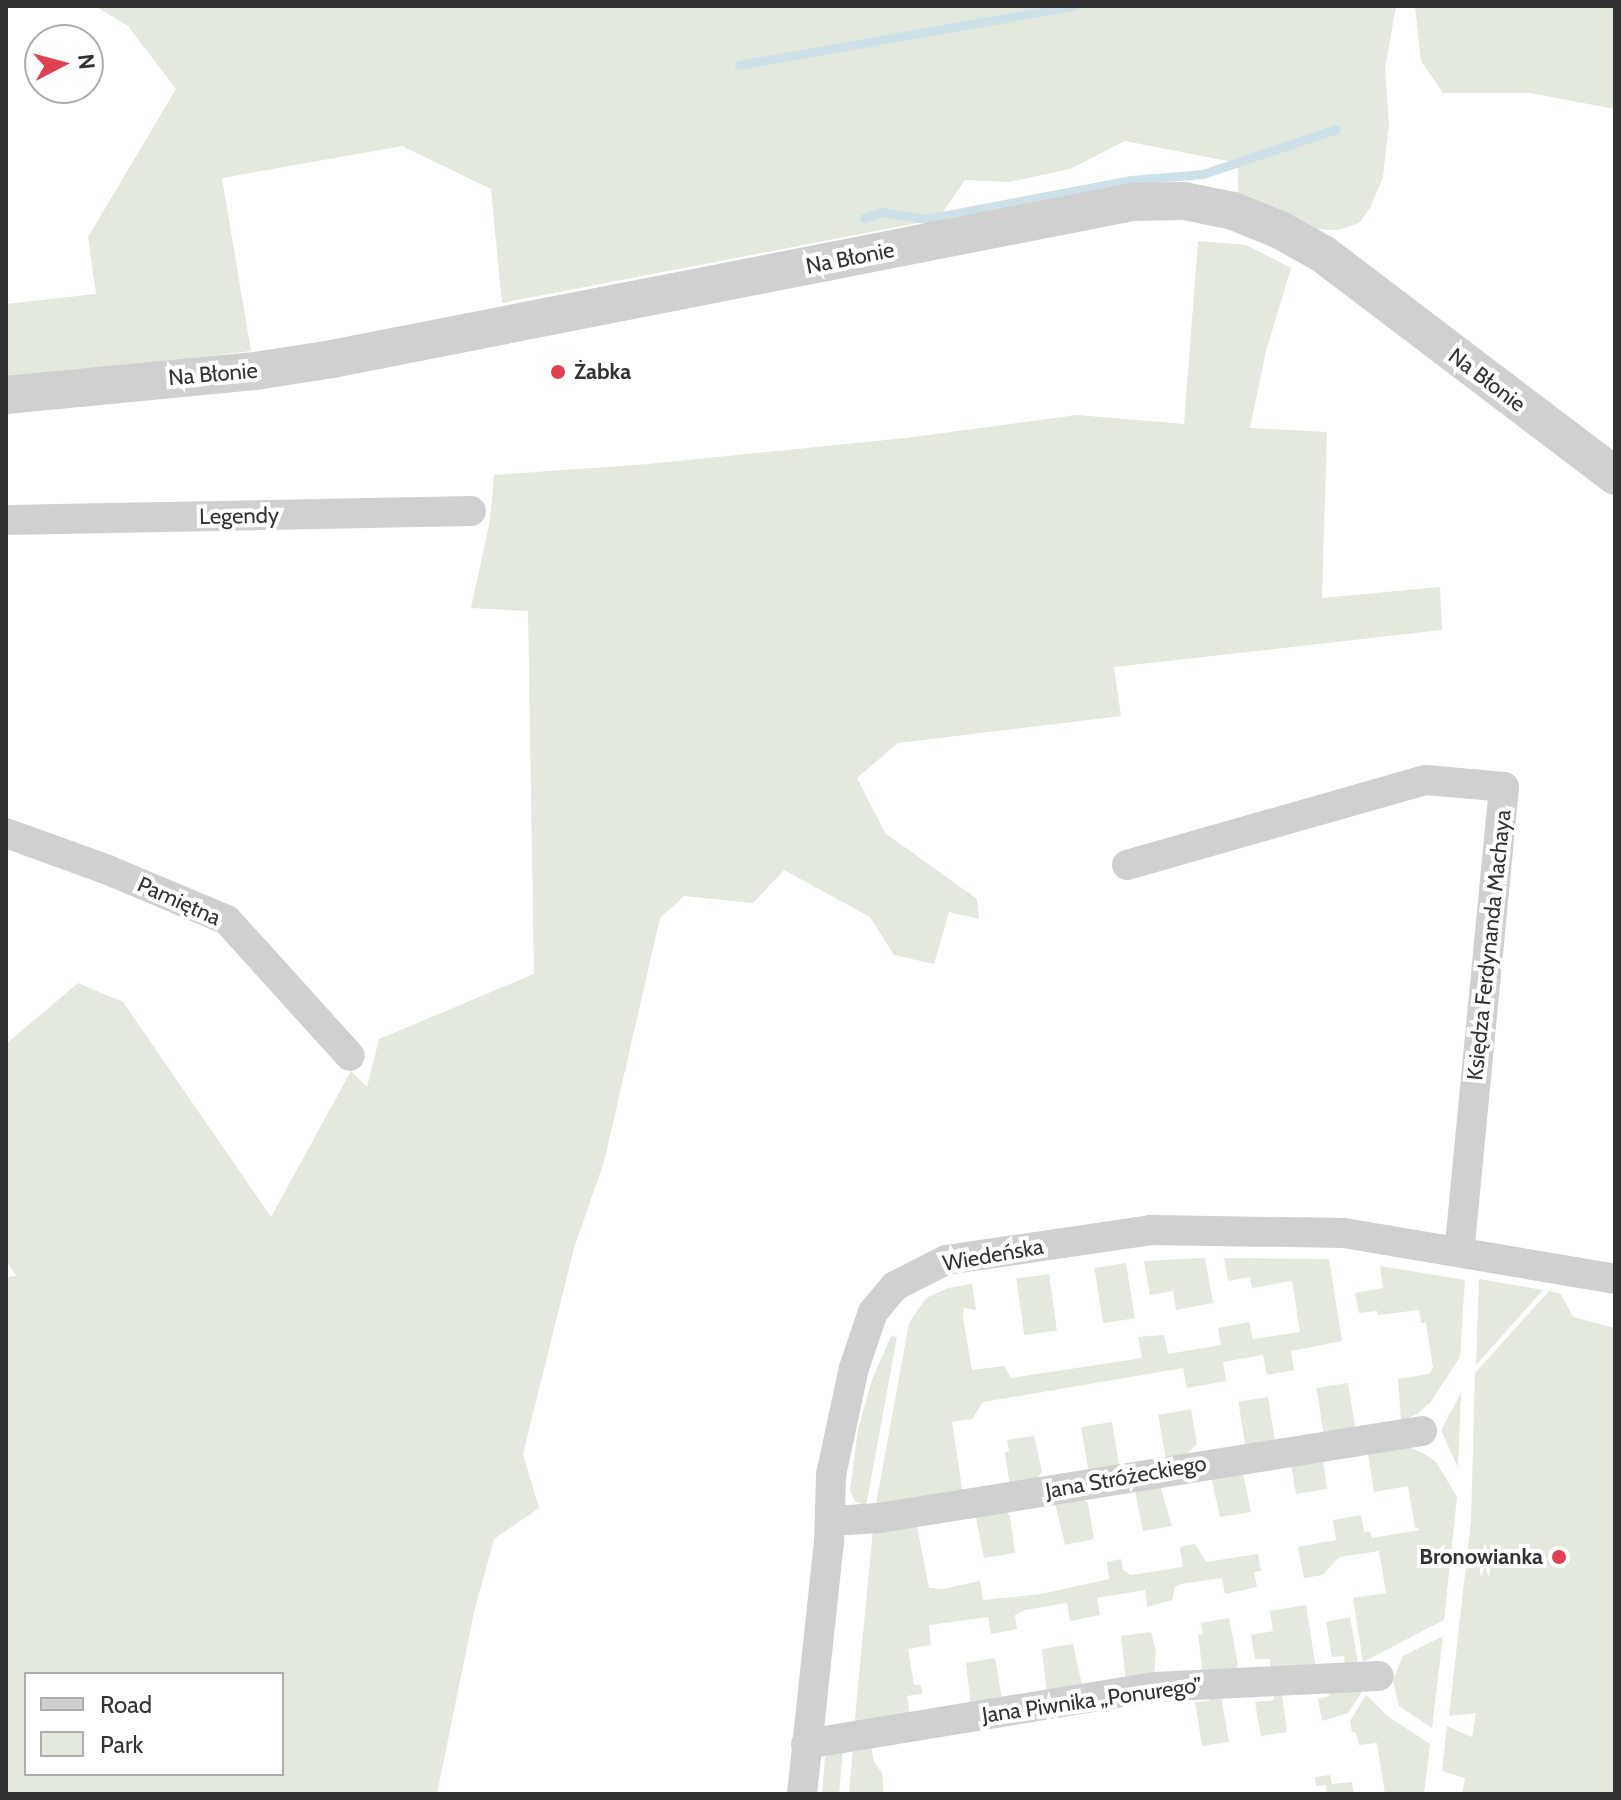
<!DOCTYPE html>
<meta charset="utf-8">
<style>
body{margin:0}
#map{position:relative;width:1621px;height:1800px;overflow:hidden;background:#fff;font-family:Cabin,sans-serif}
div>[style]{position:absolute}
[style*='--x']{left:calc(var(--x)*1px);top:calc(var(--y)*1px);width:calc(var(--w)*1px);rotate:calc(var(--a)*1deg)}
.green>*{inset:0;background:#e3e9dc;transform-origin:0 0}
.stream>*{height:9px;margin:-4.5px;padding:0 4.5px;transform-origin:4.5px;border-radius:4.5px;background:#cde1eb}
.minor>*{height:30px;margin:-15px;padding:0 15px;transform-origin:15px;border-radius:15px;background:#d0d0d0}
.tertiary>*{height:38px;margin:-19px;padding:0 19px;transform-origin:19px;border-radius:19px;background:#d0d0d0}
.dots>*{width:22px;height:22px;translate:-50% -50%;box-sizing:border-box;border:4px solid #fff;border-radius:50%}
span{translate:-50% -50%;white-space:nowrap;text-align:center;line-height:1.15;-webkit-text-stroke:8px #fff;paint-order:stroke}
.street-label{font-size:22px;color:#333}
.poi-label{font-size:22px;color:#333;font-weight:700}
.left{translate:0 -50%;text-align:left}
.right{translate:-100% -50%;text-align:right}
.frame{position:absolute;inset:0;border:8px solid #333;pointer-events:none}
.legend{position:absolute;left:24px;top:1672px;width:260px;height:104px;box-sizing:border-box;background:#fff;border:2px solid #adadad;margin:0;padding:10px 14px;list-style:none;font-size:24px;color:#333}
.legend li{display:flex;align-items:center;gap:16px;height:40px}
.legend b{width:40px;border:2px solid #adadad}
.north{position:absolute;left:24px;top:24px;width:80px;height:80px;box-sizing:border-box;background:#fff;border:2px solid #adadad;border-radius:50%;rotate:84deg;font-size:22px;font-weight:700;line-height:32px;text-align:center;color:#333}
.north::after{content:'';display:block;margin:auto;width:28px;height:36px;background:#df4052;clip-path:polygon(50% 0,100% 100%,50% 72%,0 100%)}
</style>
<div id="map">
<div class="green">
<div style="clip-path:polygon(95px 6px,1396px 6px,1385px 68px,1389px 124px,1383px 177px,1370px 208px,1359px 223px,1339px 230px,1317px 229px,1238px 197px,1238px 163px,1125px 141px,1070px 169px,1009px 182px,965px 180px,938px 219px,502px 303px,491px 189px,402px 146px,222px 178px,251px 351px,6px 381px,6px 304px,96px 294px,88px 237px,176px 89px,128px 26px)"></div>
<div style="clip-path:polygon(1415px 6px,1615px 6px,1615px 109px,1530px 93px,1443px 93px,1421px 61px)"></div>
<div style="clip-path:polygon(evenodd,1198px 241px,1246px 245px,1291px 268px,1266px 351px,1250px 428px,1327px 432px,1322px 598px,1440px 587px,1442px 630px,1114px 667px,1121px 716px,898px 743px,857px 778px,885px 833px,977px 899px,979px 919px,949px 912px,934px 964px,894px 955px,870px 917px,784px 870px,753px 903px,684px 896px,660px 918px,604px 1162px,574px 1248px,523px 1454px,539px 1508px,494px 1539px,474px 1612px,437px 1794px,6px 1794px,6px 1277px,17px 1276px,6px 1261px,6px 1044px,78px 983px,123px 1002px,271px 1217px,351px 1071px,367px 1087px,379px 1039px,534px 974px,528px 611px,471px 608px,490px 521px,494px 475px,648px 464px,906px 438px,1077px 415px,1184px 424px,1198px 241px,26px 1674px,282px 1674px,282px 1774px,26px 1774px,26px 1674px)"></div>
<div style="clip-path:polygon(1205px 1258px,1213px 1303px,1176px 1310px,1173px 1291px,1150px 1295px,1144px 1261px)"></div>
<div style="clip-path:polygon(1224px 1258px,1329px 1259px,1342px 1341px,1291px 1351px,1294px 1370px,1267px 1375px,1263px 1355px,1223px 1362px,1226px 1381px,1187px 1388px,1183px 1368px,983px 1402px,972px 1419px,952px 1422px,963px 1495px,875px 1510px,909px 1323px,926px 1298px,948px 1288px,972px 1284px,976px 1310px,964px 1308px,963px 1318px,972px 1370px,1004px 1366px,1011px 1378px,1142px 1358px,1138px 1337px,1164px 1335px,1168px 1354px,1221px 1345px,1218px 1328px,1249px 1322px,1253px 1339px,1300px 1332px,1292px 1281px,1252px 1288px,1250px 1277px,1228px 1281px)"></div>
<div style="left:1126px;top:1263px;width:56px;height:32px;rotate:81deg"></div>
<div style="clip-path:polygon(1380px 1266px,1465px 1280px,1460px 1357px,1430px 1403px,1417px 1414px,1401px 1421px,1398px 1379px,1429px 1374px,1433px 1368px,1426px 1323px,1421px 1323px,1419px 1310px,1378px 1315px,1377px 1311px,1359px 1313px,1355px 1293px,1383px 1288px)"></div>
<div style="left:1049px;top:1274px;width:57px;height:33px;rotate:82deg"></div>
<div style="clip-path:polygon(1479px 1279px,1543px 1290px,1476px 1365px)"></div>
<div style="clip-path:polygon(1549px 1291px,1561px 1294px,1573px 1317px,1615px 1328px,1615px 1794px,1462px 1794px,1465px 1778px,1442px 1771px,1447px 1726px,1472px 1737px,1476px 1713px,1449px 1716px,1471px 1520px,1475px 1373px)"></div>
<div style="clip-path:polygon(891px 1336px,897px 1337px,866px 1506px,855px 1501px,850px 1491px,858px 1429px,872px 1380px)"></div>
<div style="left:1348px;top:1383px;width:45px;height:32px;rotate:81deg"></div>
<div style="clip-path:polygon(1461px 1393px,1458px 1468px,1441px 1430px)"></div>
<div style="left:1268px;top:1397px;width:45px;height:30px;rotate:81deg"></div>
<div style="clip-path:polygon(1191px 1409px,1197px 1444px,1186px 1455px,1166px 1459px,1158px 1415px)"></div>
<div style="clip-path:polygon(1112px 1422px,1119px 1464px,1114px 1470px,1089px 1474px,1081px 1427px)"></div>
<div style="clip-path:polygon(1034px 1436px,1042px 1471px,1035px 1483px,1010px 1487px,1005px 1453px,1009px 1451px,1007px 1440px)"></div>
<div style="clip-path:polygon(1367px 1447px,1409px 1447px,1423px 1453px,1436px 1462px,1457px 1497px,1444px 1620px,1363px 1662px,1353px 1598px,1386px 1593px,1379px 1551px,1339px 1557px,1323px 1575px,1304px 1578px,1298px 1547px,1336px 1540px,1333px 1520px,1350px 1517px,1361px 1515px,1364px 1532px,1370px 1532px,1372px 1538px,1420px 1530px,1415px 1527px,1408px 1486px,1374px 1492px)"></div>
<div style="clip-path:polygon(1290px 1458px,1323px 1461px,1327px 1489px,1296px 1494px)"></div>
<div style="clip-path:polygon(1210px 1473px,1243px 1474px,1251px 1512px,1220px 1517px)"></div>
<div style="clip-path:polygon(1134px 1486px,1160px 1486px,1172px 1526px,1143px 1531px)"></div>
<div style="clip-path:polygon(1077px 1496px,1088px 1503px,1094px 1539px,1065px 1545px,1054px 1499px)"></div>
<div style="clip-path:polygon(1002px 1507px,1010px 1516px,1015px 1553px,984px 1558px,975px 1512px)"></div>
<div style="clip-path:polygon(916px 1521px,929px 1588px,943px 1589px,980px 1581px,983px 1600px,1042px 1594px,1109px 1579px,1107px 1562px,1121px 1559px,1123px 1570px,1131px 1575px,1183px 1567px,1180px 1547px,1195px 1544px,1206px 1562px,1258px 1554px,1261px 1571px,1254px 1572px,1257px 1587px,1225px 1594px,1222px 1578px,1181px 1584px,1175px 1587px,1172px 1600px,1147px 1607px,1145px 1590px,1097px 1598px,1100px 1615px,1070px 1621px,1067px 1603px,1025px 1610px,1015px 1615px,1017px 1629px,991px 1634px,988px 1617px,929px 1625px,931px 1645px,908px 1649px,914px 1685px,921px 1685px,922px 1694px,907px 1696px,910px 1718px,854px 1728px,873px 1529px)"></div>
<div style="clip-path:polygon(1306px 1605px,1315px 1663px,1311px 1668px,1271px 1670px,1270px 1659px,1255px 1659px,1251px 1635px,1273px 1631px,1270px 1611px)"></div>
<div style="clip-path:polygon(1350px 1617px,1358px 1663px,1345px 1666px,1344px 1656px,1332px 1657px,1326px 1622px)"></div>
<div style="clip-path:polygon(1229px 1618px,1238px 1665px,1233px 1673px,1203px 1674px,1198px 1635px,1203px 1634px,1201px 1623px)"></div>
<div style="clip-path:polygon(1151px 1632px,1156px 1651px,1154px 1677px,1126px 1682px,1121px 1636px)"></div>
<div style="clip-path:polygon(1443px 1636px,1432px 1728px,1399px 1706px,1393px 1680px,1403px 1656px)"></div>
<div style="clip-path:polygon(1073px 1644px,1082px 1685px,1047px 1695px,1042px 1649px)"></div>
<div style="clip-path:polygon(995px 1658px,1002px 1699px,971px 1708px,966px 1663px)"></div>
<div style="clip-path:polygon(1327px 1685px,1351px 1687px,1362px 1692px,1348px 1713px,1322px 1721px,1318px 1699px,1329px 1696px)"></div>
<div style="clip-path:polygon(1281px 1687px,1287px 1732px,1261px 1736px,1255px 1702px,1274px 1700px,1273px 1688px)"></div>
<div style="clip-path:polygon(1220px 1691px,1229px 1742px,1202px 1746px,1195px 1702px,1209px 1701px,1209px 1692px)"></div>
<div style="clip-path:polygon(1366px 1695px,1389px 1717px,1430px 1744px,1424px 1794px,1385px 1794px,1377px 1743px,1359px 1745px,1356px 1733px,1352px 1732px,1350px 1721px)"></div>
<div style="clip-path:polygon(871px 1745px,874px 1762px,882px 1773px,884px 1794px,849px 1794px,853px 1747px)"></div>
<div style="clip-path:polygon(843px 1748px,839px 1794px,822px 1794px,825px 1757px)"></div>
<div style="clip-path:polygon(1330px 1775px,1332px 1784px,1352px 1782px,1354px 1794px,1327px 1794px,1326px 1785px,1316px 1786px,1315px 1777px)"></div>
</div>
<div class="stream">
<div style="--x:739;--y:65;--w:339;--a:-10"></div>
<div style="--x:864;--y:218;--w:18;--a:-19"></div>
<div style="--x:881;--y:212;--w:46;--a:8.8"></div>
<div style="--x:926;--y:219;--w:209;--a:-10.8"></div>
<div style="--x:1131;--y:180;--w:72;--a:-4.8"></div>
<div style="--x:1203;--y:174;--w:140;--a:-18.7"></div>
</div>
<div class="minor">
<div style="--x:6;--y:520;--w:465;--a:-1.1"></div>
<div style="--x:6;--y:833;--w:109;--a:19.9"></div>
<div style="--x:108;--y:870;--w:129;--a:22.8"></div>
<div style="--x:227;--y:920;--w:183;--a:47.9"></div>
<div style="--x:1127;--y:865;--w:311;--a:-15.9"></div>
<div style="--x:1426;--y:780;--w:78;--a:5.1"></div>
<div style="--x:1504;--y:787;--w:466;--a:95.5"></div>
<div style="--x:830;--y:1521;--w:49;--a:-3.5"></div>
<div style="--x:879;--y:1518;--w:550;--a:-9.1"></div>
<div style="--x:806;--y:1744;--w:353;--a:-9.3"></div>
<div style="--x:1154;--y:1687;--w:225;--a:-2.8"></div>
<div style="--x:802;--y:1794;--w:252;--a:-83.9"></div>
<div style="--x:829;--y:1543;--w:68;--a:-88.3"></div>
<div style="--x:831;--y:1475;--w:109;--a:-77.9"></div>
<div style="--x:854;--y:1368;--w:59;--a:-71.3"></div>
<div style="--x:873;--y:1312;--w:34;--a:-50"></div>
<div style="--x:895;--y:1286;--w:57;--a:-27"></div>
<div style="--x:946;--y:1260;--w:207;--a:-8.3"></div>
<div style="--x:1151;--y:1230;--w:193;--a:0.9"></div>
<div style="--x:1344;--y:1233;--w:275;--a:9.6"></div>
</div>
<div class="tertiary">
<div style="--x:6;--y:395;--w:251;--a:-5.5"></div>
<div style="--x:256;--y:371;--w:77;--a:-9"></div>
<div style="--x:332;--y:359;--w:815;--a:-11.1"></div>
<div style="--x:1132;--y:202;--w:52;--a:-1.1"></div>
<div style="--x:1184;--y:201;--w:50;--a:11.5"></div>
<div style="--x:1233;--y:211;--w:51;--a:22"></div>
<div style="--x:1280;--y:230;--w:49;--a:29.2"></div>
<div style="--x:1323;--y:254;--w:367;--a:37.2"></div>
</div>
<div class="dots">
<div style="left:558px;top:372px;background:#df4052"></div>
<div style="left:1559px;top:1557px;background:#df4052"></div>
</div>
<div class="street-label">
<span style="left:850px;top:258px;rotate:-11deg">Na Błonie</span>
<span style="left:213px;top:374px;rotate:-5deg">Na Błonie</span>
<span style="left:1487px;top:380px;rotate:37deg">Na Błonie</span>
<span style="left:239px;top:516px;rotate:-1deg">Legendy</span>
<span style="left:179px;top:901px;rotate:24deg">Pamiętna</span>
<span style="left:1489px;top:945px;rotate:-84deg">Księdza Ferdynanda Machaya</span>
<span style="left:993px;top:1255px;rotate:-10deg">Wiedeńska</span>
<span style="left:1126px;top:1477px;rotate:-10deg">Jana Stróżeckiego</span>
<span style="left:1092px;top:1700px;rotate:-8deg">Jana Piwnika „Ponurego”</span>
</div>
<div class="poi-label">
<span class="left" style="left:574px;top:372px">Żabka</span>
<span class="right" style="left:1543px;top:1557px">Bronowianka</span>
</div>
<div class="frame"></div>
<ul class="legend">
<li><b style="height:10px;background:#d0d0d0"></b>Road</li>
<li><b style="height:22px;background:#e3e9dc"></b>Park</li>
</ul>
<div class="north">N</div>
</div>
